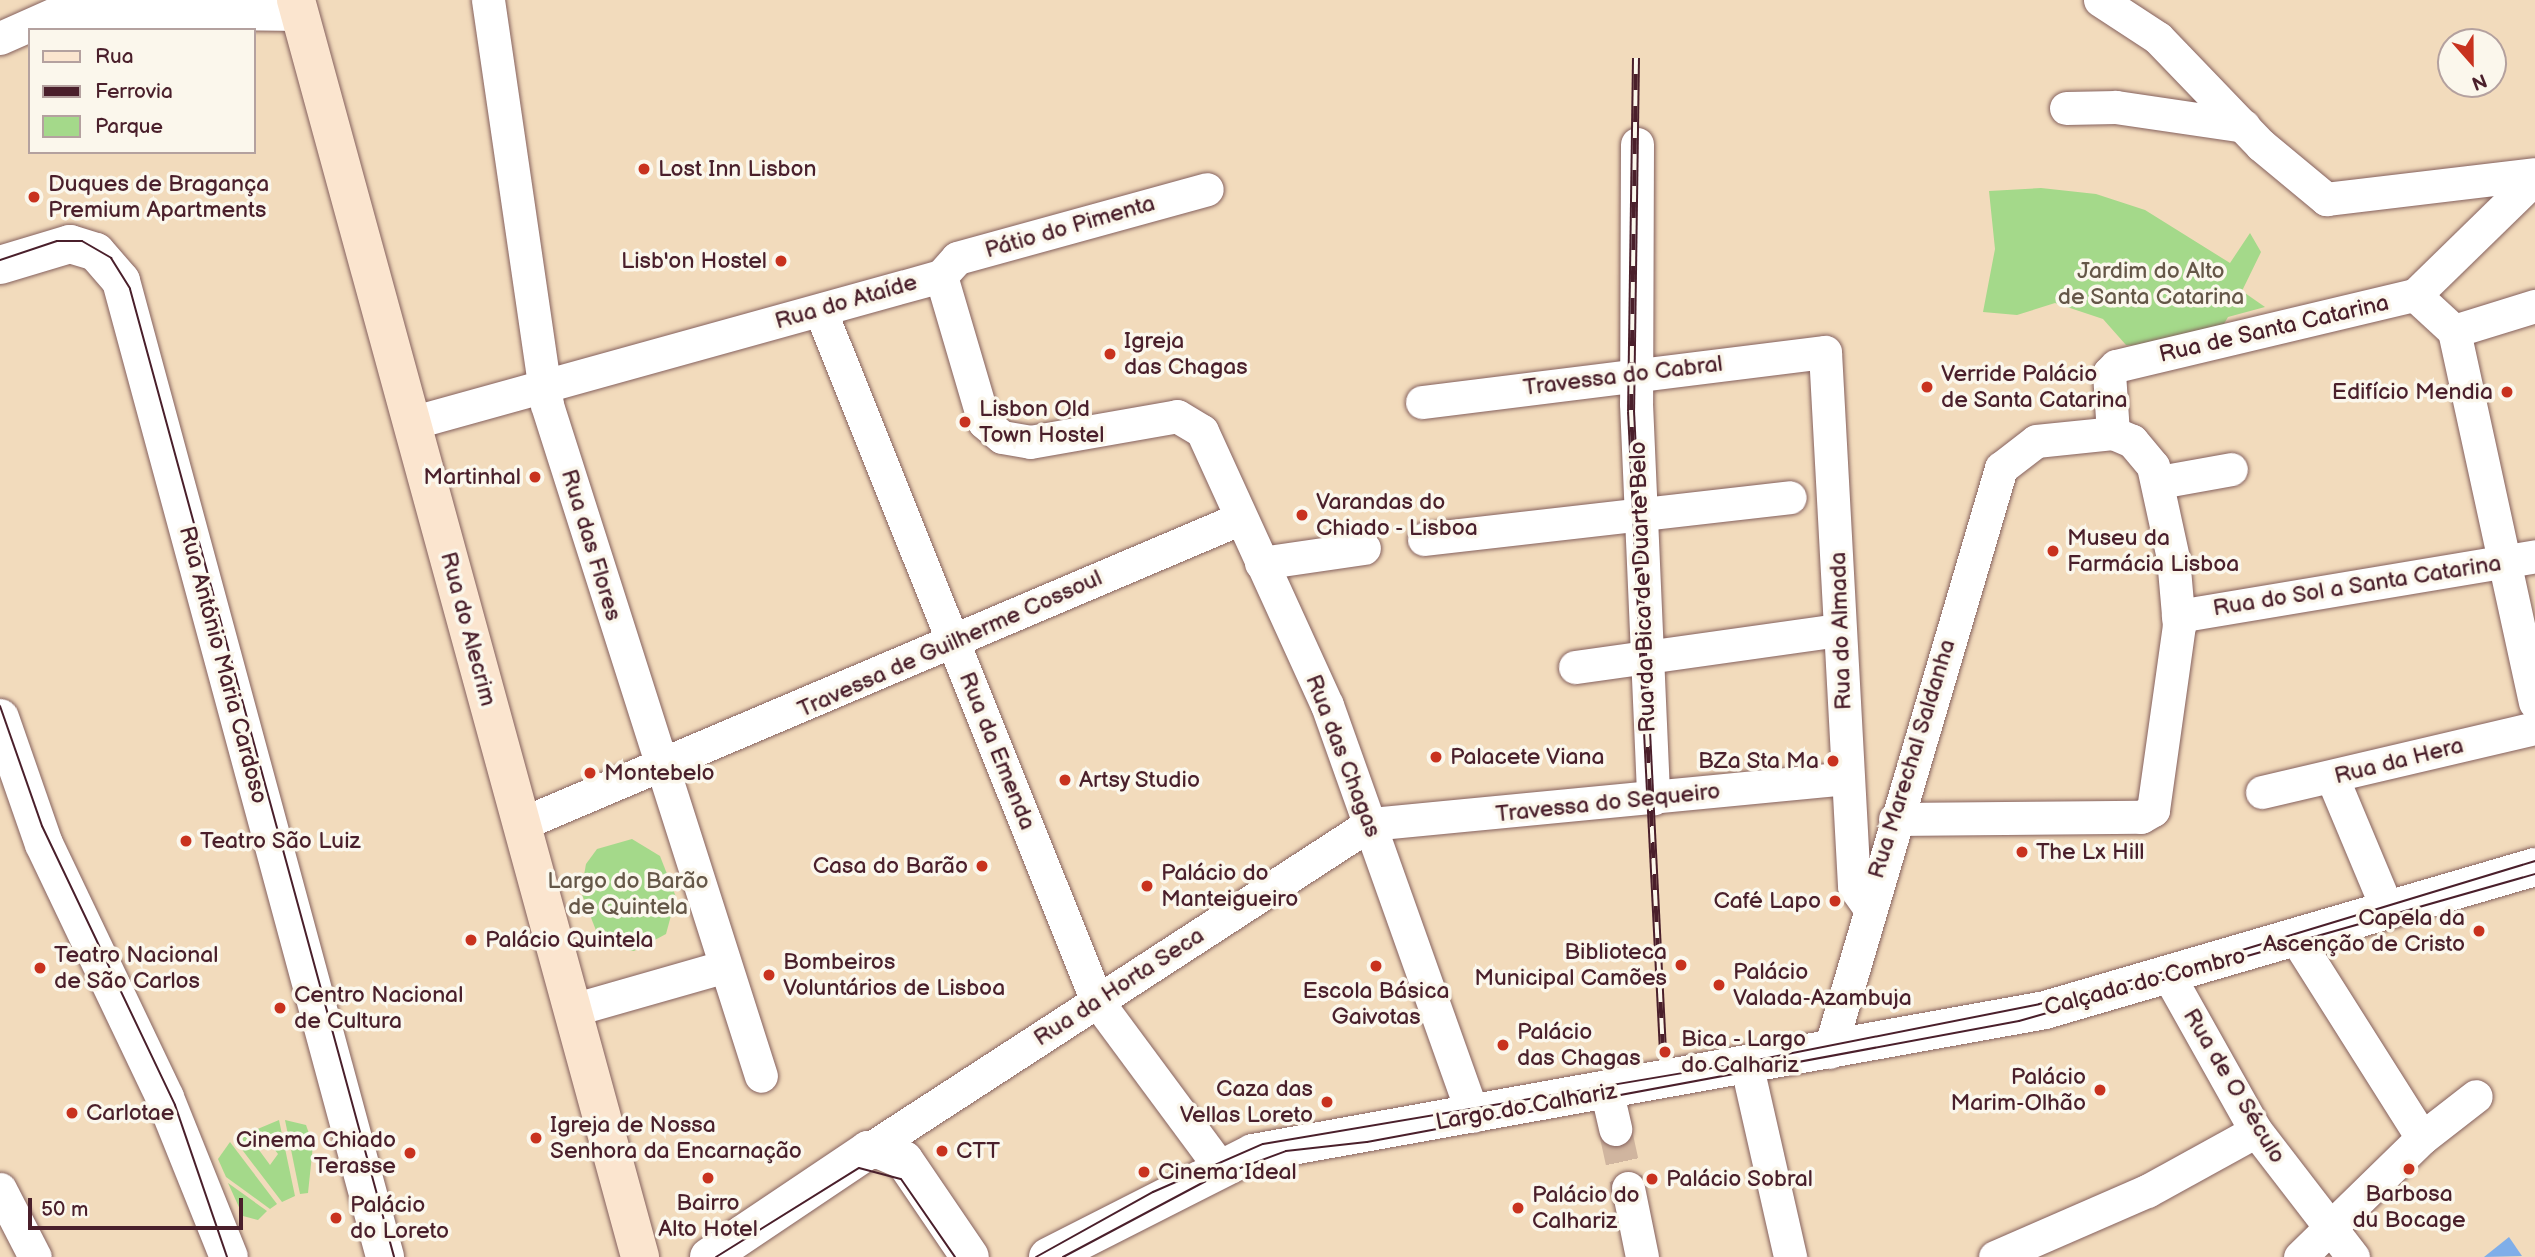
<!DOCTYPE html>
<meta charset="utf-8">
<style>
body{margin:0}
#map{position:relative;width:2535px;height:1257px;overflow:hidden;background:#f2dbbc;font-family:"Balsamiq Sans",sans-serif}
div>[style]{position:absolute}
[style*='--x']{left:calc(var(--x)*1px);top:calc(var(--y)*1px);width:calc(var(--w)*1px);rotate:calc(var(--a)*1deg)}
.green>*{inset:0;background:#a4d98a}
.water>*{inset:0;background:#7faee9}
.minor-tunnel>*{height:33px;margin-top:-16.5px;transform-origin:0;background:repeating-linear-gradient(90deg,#d0b59f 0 33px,transparent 0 50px)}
.roads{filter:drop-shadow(0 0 2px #85615e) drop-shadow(0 0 2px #85615e)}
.minor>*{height:33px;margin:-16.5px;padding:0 16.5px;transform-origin:16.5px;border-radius:16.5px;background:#fff}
.tertiary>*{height:38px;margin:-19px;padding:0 19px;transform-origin:19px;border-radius:19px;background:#fff}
.secondary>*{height:38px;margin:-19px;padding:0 19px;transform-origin:19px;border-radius:19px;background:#fbe5cf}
.tram>*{height:2px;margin:-1px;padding:0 1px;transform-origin:1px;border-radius:1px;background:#4a1f2b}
.rail>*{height:8px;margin-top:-4px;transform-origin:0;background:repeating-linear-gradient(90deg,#fbf7ec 0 16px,#4a1f2b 0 32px);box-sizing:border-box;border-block:2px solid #4a1f2b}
.dots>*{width:19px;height:19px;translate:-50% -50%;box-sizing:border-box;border:4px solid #fbf7ec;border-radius:50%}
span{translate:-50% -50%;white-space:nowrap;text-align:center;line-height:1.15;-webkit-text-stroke:7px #fbf7ec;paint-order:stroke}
.poi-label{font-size:23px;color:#4a1f2b}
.left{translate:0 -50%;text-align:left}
.right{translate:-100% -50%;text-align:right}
.street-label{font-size:23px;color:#4a1f2b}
.park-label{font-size:23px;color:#655748}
.legend{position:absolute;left:28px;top:28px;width:228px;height:126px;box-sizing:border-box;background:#fbf7ec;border:2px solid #b4a19f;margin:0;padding:9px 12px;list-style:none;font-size:21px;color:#4a1f2b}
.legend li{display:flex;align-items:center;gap:14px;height:35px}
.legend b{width:35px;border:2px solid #b4a19f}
.north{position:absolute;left:2437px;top:28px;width:70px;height:70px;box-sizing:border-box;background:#fbf7ec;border:2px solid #b4a19f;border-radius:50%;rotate:159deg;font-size:19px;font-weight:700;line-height:28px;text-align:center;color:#4a1f2b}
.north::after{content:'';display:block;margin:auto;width:24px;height:32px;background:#c8321e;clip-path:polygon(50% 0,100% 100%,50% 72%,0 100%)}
.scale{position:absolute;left:28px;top:1198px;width:215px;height:32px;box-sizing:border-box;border:4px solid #4a1f2b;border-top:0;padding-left:9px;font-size:21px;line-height:24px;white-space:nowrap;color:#4a1f2b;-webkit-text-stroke:5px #fbf7ec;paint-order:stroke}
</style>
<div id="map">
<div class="green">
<div style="clip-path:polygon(2041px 188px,2096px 194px,2145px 210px,2230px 263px,2250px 233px,2261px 252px,2242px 291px,2265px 307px,2228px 317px,2221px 329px,2150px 347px,2126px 345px,2103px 319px,2055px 303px,2017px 315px,1983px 312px,1995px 249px,1989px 191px)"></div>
<div style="clip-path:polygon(632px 839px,660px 856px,676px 897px,666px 934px,634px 951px,616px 948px,597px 933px,581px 892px,586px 864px,597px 849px)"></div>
<div style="clip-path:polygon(evenodd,279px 1120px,295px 1196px,282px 1202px,234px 1139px,279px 1120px,269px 1142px,278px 1154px,270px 1165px,259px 1150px,269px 1142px)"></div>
<div style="clip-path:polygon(285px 1120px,306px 1125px,313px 1145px,308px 1193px,300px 1194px)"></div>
<div style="clip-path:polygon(230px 1142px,277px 1204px,270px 1209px,226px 1177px,218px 1159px)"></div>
<div style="clip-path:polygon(228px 1183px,267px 1211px,258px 1220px,243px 1216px)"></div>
</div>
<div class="water">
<div style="clip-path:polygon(2509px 1237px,2522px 1256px,2484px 1257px)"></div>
</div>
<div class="minor-tunnel">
<div style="--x:1615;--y:1129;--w:60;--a:77.6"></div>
</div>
<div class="roads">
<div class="minor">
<div style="--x:488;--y:0;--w:409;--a:81.7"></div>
<div style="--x:547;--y:405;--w:704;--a:72.31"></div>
<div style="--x:2100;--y:0;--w:69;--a:33.2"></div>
<div style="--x:2158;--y:38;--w:149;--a:46.1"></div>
<div style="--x:2261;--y:145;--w:85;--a:39.7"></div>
<div style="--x:2326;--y:199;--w:210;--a:-6.8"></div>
<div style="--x:0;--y:38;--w:67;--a:-23.9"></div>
<div style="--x:61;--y:11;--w:238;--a:0.7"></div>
<div style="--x:2066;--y:108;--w:50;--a:-1.1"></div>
<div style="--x:2116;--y:107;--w:129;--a:8.4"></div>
<div style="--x:1637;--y:144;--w:259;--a:90.2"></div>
<div style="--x:1636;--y:403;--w:396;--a:87.5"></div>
<div style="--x:941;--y:276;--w:24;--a:-48"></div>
<div style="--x:957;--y:258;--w:259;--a:-15.4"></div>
<div style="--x:2415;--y:295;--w:53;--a:42.7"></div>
<div style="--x:2454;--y:331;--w:380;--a:77.7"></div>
<div style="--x:820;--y:310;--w:744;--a:68.16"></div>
<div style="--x:1097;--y:1001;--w:205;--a:53.5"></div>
<div style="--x:2454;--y:331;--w:85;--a:-17.2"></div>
<div style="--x:1422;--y:402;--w:406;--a:-7.1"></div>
<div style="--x:1825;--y:352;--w:535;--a:86.89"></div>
<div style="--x:1854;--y:886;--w:24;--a:55"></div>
<div style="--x:411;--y:423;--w:550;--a:-15.5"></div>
<div style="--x:941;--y:276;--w:152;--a:73.6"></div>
<div style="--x:984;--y:422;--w:23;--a:40"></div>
<div style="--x:1002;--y:437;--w:28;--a:10"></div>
<div style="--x:1030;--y:442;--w:149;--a:-10"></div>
<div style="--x:1177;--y:416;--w:29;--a:31"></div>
<div style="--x:1202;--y:431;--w:301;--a:65.5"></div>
<div style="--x:1327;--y:705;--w:436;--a:70.4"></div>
<div style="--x:2113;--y:433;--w:60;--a:-93.8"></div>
<div style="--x:2109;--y:373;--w:10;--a:-45"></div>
<div style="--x:2116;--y:366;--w:307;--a:-13.4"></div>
<div style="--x:2415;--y:295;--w:168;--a:-44.3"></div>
<div style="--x:2159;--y:482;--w:73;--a:-10.2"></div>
<div style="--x:1424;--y:539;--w:368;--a:-6.5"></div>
<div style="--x:1261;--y:563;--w:104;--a:-8.3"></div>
<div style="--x:2178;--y:616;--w:362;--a:-9.5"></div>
<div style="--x:1575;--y:667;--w:252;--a:-8"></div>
<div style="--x:2332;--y:777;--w:145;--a:67.3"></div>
<div style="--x:2262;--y:792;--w:280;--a:-13.2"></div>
<div style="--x:1895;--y:819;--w:246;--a:-0.5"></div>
<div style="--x:2141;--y:817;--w:14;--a:-30"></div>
<div style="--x:2153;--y:810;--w:186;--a:-82"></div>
<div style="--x:2179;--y:626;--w:68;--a:-95"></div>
<div style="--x:2173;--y:558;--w:94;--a:-102.3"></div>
<div style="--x:2153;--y:466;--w:33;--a:-130"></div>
<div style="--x:2132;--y:441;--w:21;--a:-157"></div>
<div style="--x:521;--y:824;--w:780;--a:-23.02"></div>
<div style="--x:2297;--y:940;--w:234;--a:57.7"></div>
<div style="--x:2170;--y:978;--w:176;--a:60.7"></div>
<div style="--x:2256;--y:1131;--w:159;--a:52.4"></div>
<div style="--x:572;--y:1010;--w:157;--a:-15.9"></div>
<div style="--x:1829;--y:1052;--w:609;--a:-73.59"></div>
<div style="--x:2001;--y:468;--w:44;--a:-37.6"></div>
<div style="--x:2036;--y:441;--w:77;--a:-5.9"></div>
<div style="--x:1747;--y:1067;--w:195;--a:77.2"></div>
<div style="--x:1607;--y:1093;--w:37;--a:77"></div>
<div style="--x:868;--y:1150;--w:599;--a:-33"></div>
<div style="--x:1370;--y:824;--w:478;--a:-5.5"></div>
<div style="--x:1628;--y:1188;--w:70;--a:78.5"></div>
<div style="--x:0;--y:1189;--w:76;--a:62.8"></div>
<div style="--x:1995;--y:1257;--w:166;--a:-23.5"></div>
<div style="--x:2147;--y:1191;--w:124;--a:-28.8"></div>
<div style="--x:2300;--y:1257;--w:170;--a:-44.3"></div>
<div style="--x:2422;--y:1138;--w:68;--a:-37.9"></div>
</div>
<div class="tertiary">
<div style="--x:0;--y:265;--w:73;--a:-16.7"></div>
<div style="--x:70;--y:244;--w:27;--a:17"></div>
<div style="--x:96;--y:252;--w:38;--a:49"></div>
<div style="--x:121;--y:281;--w:1011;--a:74.86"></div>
<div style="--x:0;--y:718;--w:133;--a:70.8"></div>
<div style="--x:44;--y:844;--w:281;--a:64.5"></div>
<div style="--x:165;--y:1098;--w:171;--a:68.1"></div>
<div style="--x:709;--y:1257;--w:192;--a:-33.9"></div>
<div style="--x:868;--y:1150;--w:12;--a:0"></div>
<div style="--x:880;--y:1150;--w:26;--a:23"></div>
<div style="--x:904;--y:1160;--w:117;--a:55.8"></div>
<div style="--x:1048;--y:1257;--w:230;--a:-26.9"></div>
<div style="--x:1253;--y:1153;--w:805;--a:-10.23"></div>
<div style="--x:2045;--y:1010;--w:510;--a:-16.27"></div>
</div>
<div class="secondary">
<div style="--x:296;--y:0;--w:1303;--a:74.69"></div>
</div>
</div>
<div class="tram">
<div style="--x:0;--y:260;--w:60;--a:-18.4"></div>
<div style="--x:57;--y:241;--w:25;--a:0"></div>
<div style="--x:82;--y:241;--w:34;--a:30"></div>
<div style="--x:111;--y:258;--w:36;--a:58"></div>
<div style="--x:130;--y:289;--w:1003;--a:74.74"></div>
<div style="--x:0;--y:706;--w:127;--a:70.7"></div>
<div style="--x:42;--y:826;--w:309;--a:64.5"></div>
<div style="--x:175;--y:1105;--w:161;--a:71.1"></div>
<div style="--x:716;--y:1257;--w:168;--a:-31.9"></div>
<div style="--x:859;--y:1168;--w:43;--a:14.7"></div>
<div style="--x:901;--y:1179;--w:95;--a:55.3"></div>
<div style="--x:1036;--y:1257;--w:134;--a:-29.1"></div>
<div style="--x:1153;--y:1192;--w:120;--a:-23.6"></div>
<div style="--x:1263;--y:1144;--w:476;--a:-9.6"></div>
<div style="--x:1732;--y:1065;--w:313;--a:-11.2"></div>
<div style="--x:2039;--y:1004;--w:172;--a:-14.4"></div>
<div style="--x:2206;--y:961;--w:344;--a:-16.9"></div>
<div style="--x:1063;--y:1257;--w:164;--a:-28"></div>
<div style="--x:1208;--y:1180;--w:83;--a:-20.4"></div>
<div style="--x:1286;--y:1151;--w:81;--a:-6.3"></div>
<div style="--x:1367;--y:1142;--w:663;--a:-10.51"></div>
<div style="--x:2019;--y:1021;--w:537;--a:-15.9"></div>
</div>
<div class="rail">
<div style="--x:1636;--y:58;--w:353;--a:90.8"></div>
<div style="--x:1631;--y:411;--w:641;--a:87.14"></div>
</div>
<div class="dots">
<div style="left:644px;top:169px;background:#c8321e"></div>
<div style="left:34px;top:197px;background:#c8321e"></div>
<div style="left:781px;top:261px;background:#c8321e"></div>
<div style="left:1110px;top:354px;background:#c8321e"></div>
<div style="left:1927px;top:387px;background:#c8321e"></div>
<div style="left:2507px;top:392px;background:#c8321e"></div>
<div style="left:965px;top:422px;background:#c8321e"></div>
<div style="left:535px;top:477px;background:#c8321e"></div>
<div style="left:1302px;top:515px;background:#c8321e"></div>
<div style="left:2053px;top:551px;background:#c8321e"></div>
<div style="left:1436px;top:757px;background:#c8321e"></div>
<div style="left:1833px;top:761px;background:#c8321e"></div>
<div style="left:590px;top:773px;background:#c8321e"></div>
<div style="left:1065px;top:780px;background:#c8321e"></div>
<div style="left:186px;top:841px;background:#c8321e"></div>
<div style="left:2022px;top:852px;background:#c8321e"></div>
<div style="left:982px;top:866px;background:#c8321e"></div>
<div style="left:1147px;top:886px;background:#c8321e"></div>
<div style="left:1835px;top:901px;background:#c8321e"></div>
<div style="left:2479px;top:931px;background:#c8321e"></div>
<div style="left:471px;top:940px;background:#c8321e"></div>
<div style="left:1681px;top:965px;background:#c8321e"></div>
<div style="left:1376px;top:966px;background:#c8321e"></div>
<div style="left:40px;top:968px;background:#c8321e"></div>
<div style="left:769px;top:975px;background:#c8321e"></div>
<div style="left:1719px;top:985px;background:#c8321e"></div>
<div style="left:280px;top:1008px;background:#c8321e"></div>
<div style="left:1503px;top:1045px;background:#c8321e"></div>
<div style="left:1665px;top:1052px;background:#c8321e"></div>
<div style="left:2100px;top:1090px;background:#c8321e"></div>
<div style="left:1327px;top:1102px;background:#c8321e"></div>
<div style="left:72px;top:1113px;background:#c8321e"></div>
<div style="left:536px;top:1138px;background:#c8321e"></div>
<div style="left:942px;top:1151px;background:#c8321e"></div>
<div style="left:410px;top:1153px;background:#c8321e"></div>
<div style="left:2409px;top:1169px;background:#c8321e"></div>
<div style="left:1144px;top:1172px;background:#c8321e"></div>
<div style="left:708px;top:1178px;background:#c8321e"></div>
<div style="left:1652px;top:1179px;background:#c8321e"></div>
<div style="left:1518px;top:1208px;background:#c8321e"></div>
<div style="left:336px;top:1218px;background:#c8321e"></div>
</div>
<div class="poi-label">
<span class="left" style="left:658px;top:169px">Lost Inn Lisbon</span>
<span class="left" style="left:48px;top:197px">Duques de Bragança<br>Premium Apartments</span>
<span class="right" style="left:767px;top:261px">Lisb'on Hostel</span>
<span class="left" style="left:1124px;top:354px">Igreja<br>das Chagas</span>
<span class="left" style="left:1941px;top:387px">Verride Palácio<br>de Santa Catarina</span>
<span class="right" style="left:2493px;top:392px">Edifício Mendia</span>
<span class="left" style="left:979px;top:422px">Lisbon Old<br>Town Hostel</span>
<span class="right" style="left:521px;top:477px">Martinhal</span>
<span class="left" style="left:1316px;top:515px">Varandas do<br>Chiado - Lisboa</span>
<span class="left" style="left:2067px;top:551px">Museu da<br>Farmácia Lisboa</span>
<span class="left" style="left:1450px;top:757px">Palacete Viana</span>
<span class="right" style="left:1819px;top:761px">BZa Sta Ma</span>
<span class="left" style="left:604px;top:773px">Montebelo</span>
<span class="left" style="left:1079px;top:780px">Artsy Studio</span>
<span class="left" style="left:200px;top:841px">Teatro São Luiz</span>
<span class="left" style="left:2036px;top:852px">The Lx Hill</span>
<span class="right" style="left:968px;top:866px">Casa do Barão</span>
<span class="left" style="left:1161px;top:886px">Palácio do<br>Manteigueiro</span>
<span class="right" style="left:1821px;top:901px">Café Lapo</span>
<span class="right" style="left:2465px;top:931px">Capela da<br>Ascenção de Cristo</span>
<span class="left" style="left:485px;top:940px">Palácio Quintela</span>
<span class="right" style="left:1667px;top:965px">Biblioteca<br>Municipal Camões</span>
<span class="left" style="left:54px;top:968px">Teatro Nacional<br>de São Carlos</span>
<span class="left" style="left:783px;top:975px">Bombeiros<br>Voluntários de Lisboa</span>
<span class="left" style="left:1733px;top:985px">Palácio<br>Valada-Azambuja</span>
<span style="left:1376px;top:1004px">Escola Básica<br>Gaivotas</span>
<span class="left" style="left:294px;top:1008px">Centro Nacional<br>de Cultura</span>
<span class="left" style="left:1517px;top:1045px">Palácio<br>das Chagas</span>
<span class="left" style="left:1681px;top:1052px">Bica - Largo<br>do Calhariz</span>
<span class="right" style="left:2086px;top:1090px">Palácio<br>Marim-Olhão</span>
<span class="right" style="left:1313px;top:1102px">Caza das<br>Vellas Loreto</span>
<span class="left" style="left:86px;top:1113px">Carlotae</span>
<span class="left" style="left:550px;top:1138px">Igreja de Nossa<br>Senhora da Encarnação</span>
<span class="right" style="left:396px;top:1153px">Cinema Chiado<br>Terasse</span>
<span class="left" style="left:956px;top:1151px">CTT</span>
<span class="left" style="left:1158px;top:1172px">Cinema Ideal</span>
<span class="left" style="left:1666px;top:1179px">Palácio Sobral</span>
<span style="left:2409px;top:1207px">Barbosa<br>du Bocage</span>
<span class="left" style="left:1532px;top:1208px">Palácio do<br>Calhariz</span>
<span style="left:708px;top:1216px">Bairro<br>Alto Hotel</span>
<span class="left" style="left:350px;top:1218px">Palácio<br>do Loreto</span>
</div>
<div class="street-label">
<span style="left:1070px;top:227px;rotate:-16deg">Pátio do Pimenta</span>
<span style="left:846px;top:302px;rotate:-16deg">Rua do Ataíde</span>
<span style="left:2274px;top:329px;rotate:-13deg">Rua de Santa Catarina</span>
<span style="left:1623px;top:376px;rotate:-7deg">Travessa do Cabral</span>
<span style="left:591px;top:545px;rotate:73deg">Rua das Flores</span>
<span style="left:2357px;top:586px;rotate:-9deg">Rua do Sol a Santa Catarina</span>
<span style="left:1643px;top:587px;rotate:-92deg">Rua da Bica de Duarte Belo</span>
<span style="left:468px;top:629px;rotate:75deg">Rua do Alecrim</span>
<span style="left:1841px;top:631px;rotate:-92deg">Rua do Almada</span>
<span style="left:950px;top:644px;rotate:-24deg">Travessa de Guilherme Cossoul</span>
<span style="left:223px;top:665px;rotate:75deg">Rua António Maria Cardoso</span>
<span style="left:997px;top:751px;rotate:68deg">Rua da Emenda</span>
<span style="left:1343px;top:756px;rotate:69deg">Rua das Chagas</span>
<span style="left:1912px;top:759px;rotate:-73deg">Rua Marechal Saldanha</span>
<span style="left:2399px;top:761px;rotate:-14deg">Rua da Hera</span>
<span style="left:1608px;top:803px;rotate:-6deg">Travessa do Sequeiro</span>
<span style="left:2145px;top:982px;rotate:-15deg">Calçada do Combro</span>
<span style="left:1119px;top:987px;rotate:-33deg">Rua da Horta Seca</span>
<span style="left:2234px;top:1086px;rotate:59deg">Rua de O Século</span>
<span style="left:1526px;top:1107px;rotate:-10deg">Largo do Calhariz</span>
</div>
<div class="park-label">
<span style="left:2151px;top:284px">Jardim do Alto<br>de Santa Catarina</span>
<span style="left:628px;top:894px">Largo do Barão<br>de Quintela</span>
</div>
<ul class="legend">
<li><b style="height:9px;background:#fbe5cf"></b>Rua</li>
<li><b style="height:9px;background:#4a1f2b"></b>Ferrovia</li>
<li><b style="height:19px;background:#a4d98a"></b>Parque</li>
</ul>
<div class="north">N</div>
<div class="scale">50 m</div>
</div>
